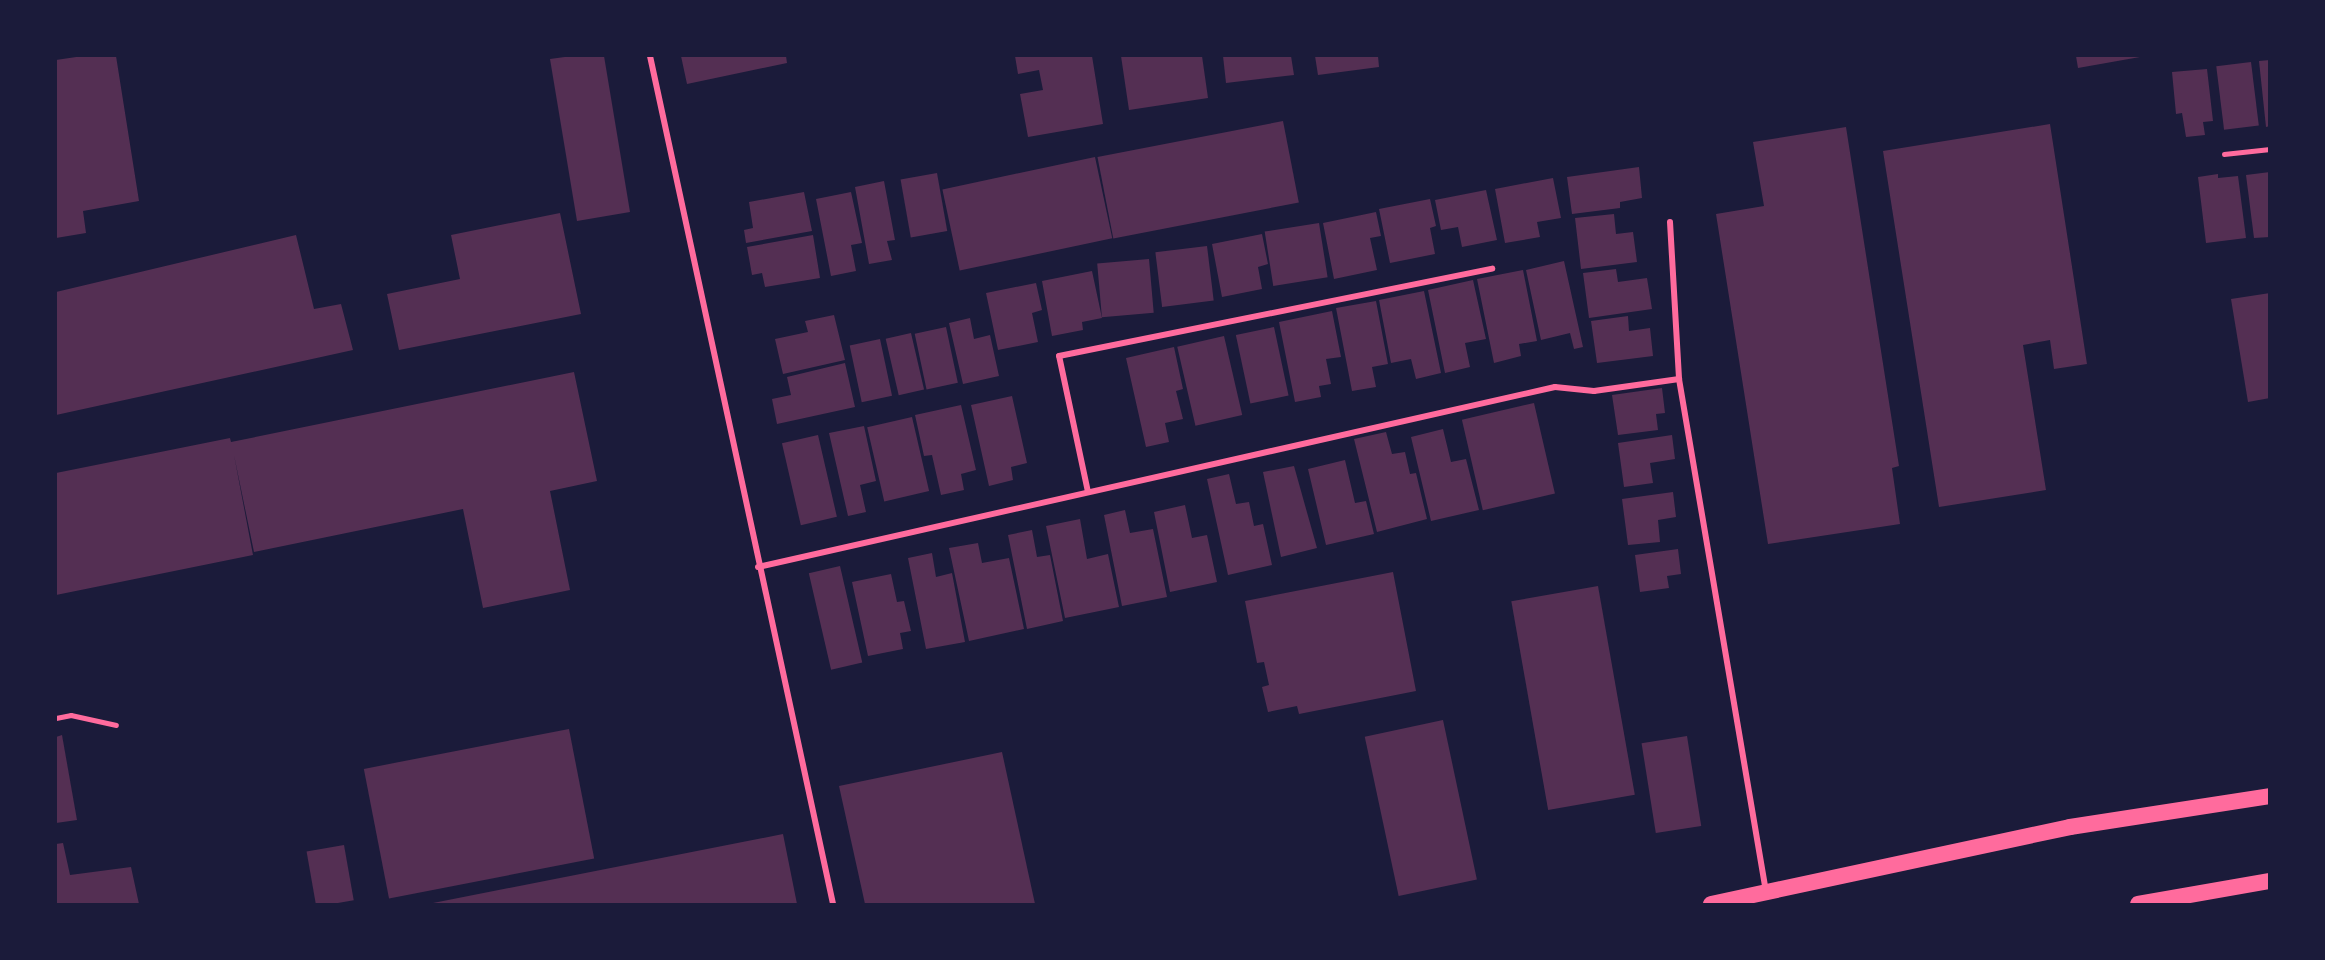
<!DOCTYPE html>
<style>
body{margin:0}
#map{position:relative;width:2325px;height:960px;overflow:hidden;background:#1b1b3a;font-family:"DejaVu Sans",sans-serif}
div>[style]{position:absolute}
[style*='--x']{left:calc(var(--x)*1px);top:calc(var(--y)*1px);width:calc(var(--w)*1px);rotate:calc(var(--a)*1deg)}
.building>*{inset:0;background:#542f53;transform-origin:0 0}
.service>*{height:4.5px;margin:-2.25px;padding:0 2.25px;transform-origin:2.25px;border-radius:2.25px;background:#ff6b9d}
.minor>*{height:6px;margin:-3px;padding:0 3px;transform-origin:3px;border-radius:3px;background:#ff6b9d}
.trunk>*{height:16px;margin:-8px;padding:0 8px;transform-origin:8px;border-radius:8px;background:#ff6b9d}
span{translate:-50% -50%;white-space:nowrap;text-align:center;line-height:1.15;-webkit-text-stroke:6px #1b1b3a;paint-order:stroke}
.frame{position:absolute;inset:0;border:57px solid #1b1b3a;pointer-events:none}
</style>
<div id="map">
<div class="building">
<div style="clip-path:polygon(83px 56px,116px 56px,139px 201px,83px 211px,86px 233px,56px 238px,56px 60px)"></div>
<div style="clip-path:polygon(572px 56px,604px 56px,630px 212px,577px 221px,550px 59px)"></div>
<div style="clip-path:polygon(681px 56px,786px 56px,787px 63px,687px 84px)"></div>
<div style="clip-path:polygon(1015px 56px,1092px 56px,1103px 124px,1028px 137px,1020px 94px,1043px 90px,1039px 70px,1018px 74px)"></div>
<div style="clip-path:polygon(1121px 56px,1202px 56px,1208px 98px,1129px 110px)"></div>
<div style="clip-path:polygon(1223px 56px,1291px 56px,1294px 75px,1226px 83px)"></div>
<div style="clip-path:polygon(1315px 56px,1378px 56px,1379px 67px,1318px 75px)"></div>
<div style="clip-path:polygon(2076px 56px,2140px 56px,2140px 57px,2078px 68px)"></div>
<div style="clip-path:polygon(2270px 60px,2270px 126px,2266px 127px,2259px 61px)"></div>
<div style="left:2251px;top:62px;width:64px;height:35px;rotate:83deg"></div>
<div style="clip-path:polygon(2207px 69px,2213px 121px,2203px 122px,2205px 135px,2186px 137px,2182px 113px,2176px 114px,2172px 72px)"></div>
<div style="left:1283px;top:121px;width:83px;height:189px;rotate:79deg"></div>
<div style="clip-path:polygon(2050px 124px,2087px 364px,2054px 369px,2050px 340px,2023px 345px,2046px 490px,1939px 507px,1883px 151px)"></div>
<div style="clip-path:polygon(1846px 127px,1899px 466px,1892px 468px,1900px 524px,1768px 544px,1716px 214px,1764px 206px,1753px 142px)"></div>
<div style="left:1095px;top:157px;width:83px;height:156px;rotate:78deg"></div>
<div style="clip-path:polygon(1639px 167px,1642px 198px,1620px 202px,1620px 208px,1572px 214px,1567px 177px)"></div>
<div style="clip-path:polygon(2270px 172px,2270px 237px,2254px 238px,2246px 175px)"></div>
<div style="left:937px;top:173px;width:59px;height:37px;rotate:80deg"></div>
<div style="clip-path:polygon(2218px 174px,2218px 178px,2238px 176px,2246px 238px,2206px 243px,2198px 177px)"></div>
<div style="clip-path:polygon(1553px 178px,1561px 218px,1537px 222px,1540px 237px,1505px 243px,1495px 189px)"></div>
<div style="clip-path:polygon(884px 181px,895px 240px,887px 241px,892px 260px,869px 264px,855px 187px)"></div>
<div style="clip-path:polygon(1486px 190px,1497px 240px,1462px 247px,1458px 227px,1441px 230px,1435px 200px)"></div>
<div style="clip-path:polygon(804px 192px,812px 231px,746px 243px,744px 230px,753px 228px,749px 202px)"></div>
<div style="clip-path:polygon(851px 192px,862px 243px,851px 245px,856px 271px,831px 276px,816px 199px)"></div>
<div style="clip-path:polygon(1430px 199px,1436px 226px,1430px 228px,1435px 254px,1390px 263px,1379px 209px)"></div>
<div style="clip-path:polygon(1376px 212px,1381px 236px,1370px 238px,1377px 270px,1334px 279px,1323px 223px)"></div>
<div style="clip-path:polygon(560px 213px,581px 314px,399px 350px,387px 294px,460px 279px,451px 235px)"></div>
<div style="clip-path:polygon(1614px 214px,1616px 234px,1633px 232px,1637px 262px,1581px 269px,1575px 218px)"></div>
<div style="left:1319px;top:223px;width:55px;height:55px;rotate:81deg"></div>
<div style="clip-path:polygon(1262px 234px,1268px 264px,1258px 267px,1262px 289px,1222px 297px,1212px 244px)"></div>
<div style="clip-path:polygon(296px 235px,314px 309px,341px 304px,353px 350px,56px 415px,56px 292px)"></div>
<div style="clip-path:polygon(813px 235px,820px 278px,765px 287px,762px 273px,752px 275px,747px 247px)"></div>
<div style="left:1207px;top:246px;width:55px;height:52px;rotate:83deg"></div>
<div style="left:1149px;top:259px;width:54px;height:52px;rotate:85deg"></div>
<div style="clip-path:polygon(1564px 261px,1583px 347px,1574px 349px,1570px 333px,1541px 340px,1526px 270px)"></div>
<div style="clip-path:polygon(1616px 269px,1618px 282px,1647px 278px,1652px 309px,1589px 318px,1583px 273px)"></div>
<div style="clip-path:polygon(1523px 270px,1537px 341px,1519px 344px,1521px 356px,1494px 363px,1477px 279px)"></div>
<div style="clip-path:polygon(1092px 271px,1102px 318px,1082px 322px,1083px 330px,1052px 336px,1042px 281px)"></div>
<div style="clip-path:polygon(1473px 280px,1486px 339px,1465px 343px,1470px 367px,1445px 373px,1428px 290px)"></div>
<div style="clip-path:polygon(1036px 283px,1042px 310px,1032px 313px,1038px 342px,998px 350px,986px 293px)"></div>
<div style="clip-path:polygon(1424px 291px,1441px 373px,1416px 379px,1411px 359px,1391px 363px,1379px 300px)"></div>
<div style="clip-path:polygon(2270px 293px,2270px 398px,2248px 402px,2231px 299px)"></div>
<div style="clip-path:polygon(1376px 301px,1388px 364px,1372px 367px,1376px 387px,1352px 391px,1336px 308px)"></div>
<div style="clip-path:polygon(1332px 311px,1341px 357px,1326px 359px,1331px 384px,1319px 386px,1321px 397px,1295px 402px,1279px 322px)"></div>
<div style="clip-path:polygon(834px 315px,845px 360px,783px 374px,775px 339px,808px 332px,805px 321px)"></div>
<div style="clip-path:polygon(1628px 316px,1629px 331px,1650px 328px,1653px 356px,1597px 363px,1591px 321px)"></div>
<div style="clip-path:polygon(970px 318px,974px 339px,990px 335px,999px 376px,963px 384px,949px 323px)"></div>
<div style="left:946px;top:327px;width:57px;height:32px;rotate:78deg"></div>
<div style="left:1274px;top:327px;width:70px;height:39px;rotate:78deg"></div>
<div style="left:911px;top:333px;width:58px;height:26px;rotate:77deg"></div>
<div style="left:1224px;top:336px;width:81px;height:48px;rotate:77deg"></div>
<div style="left:880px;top:339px;width:58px;height:31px;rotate:78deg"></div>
<div style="clip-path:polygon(1174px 347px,1183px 389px,1176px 391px,1183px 419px,1165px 423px,1169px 442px,1146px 447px,1126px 358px)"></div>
<div style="clip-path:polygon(845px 363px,855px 407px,777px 424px,772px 399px,791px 395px,787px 377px)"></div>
<div style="clip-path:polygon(574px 372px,597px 481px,550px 491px,570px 590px,483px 608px,463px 509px,254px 552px,234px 455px,253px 555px,56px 595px,56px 473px,230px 438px,231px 442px)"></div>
<div style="clip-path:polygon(1662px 388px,1665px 413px,1656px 414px,1658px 430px,1618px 435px,1612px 395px)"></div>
<div style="clip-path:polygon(1012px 396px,1027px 463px,1011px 467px,1013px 480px,989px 486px,971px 405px)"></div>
<div style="left:1534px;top:403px;width:93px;height:74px;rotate:77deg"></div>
<div style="clip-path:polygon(961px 405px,976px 470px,961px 474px,964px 490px,941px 495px,932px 455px,924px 456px,915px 415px)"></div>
<div style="left:912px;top:417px;width:76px;height:46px;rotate:77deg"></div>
<div style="clip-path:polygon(864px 426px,876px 481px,860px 485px,866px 512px,848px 516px,829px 433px)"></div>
<div style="clip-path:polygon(1443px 429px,1451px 462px,1466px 459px,1479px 510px,1431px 521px,1411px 437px)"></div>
<div style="clip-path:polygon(1386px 432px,1392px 454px,1405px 452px,1410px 474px,1416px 473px,1427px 519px,1377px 532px,1354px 439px)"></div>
<div style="left:818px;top:435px;width:84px;height:37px;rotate:77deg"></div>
<div style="clip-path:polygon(1672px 435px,1675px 459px,1650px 463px,1653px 483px,1624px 487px,1618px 443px)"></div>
<div style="clip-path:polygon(1345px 460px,1355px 503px,1366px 501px,1374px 534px,1326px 545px,1308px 469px)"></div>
<div style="clip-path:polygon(1294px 466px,1317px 548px,1281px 557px,1263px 472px)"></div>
<div style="clip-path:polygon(1229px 474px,1236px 504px,1249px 502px,1254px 526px,1263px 524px,1272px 565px,1228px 575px,1207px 479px)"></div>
<div style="clip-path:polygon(1673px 492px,1676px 517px,1658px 520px,1660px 542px,1628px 545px,1622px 499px)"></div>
<div style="clip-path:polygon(1185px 505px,1192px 538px,1207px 535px,1217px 582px,1170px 592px,1154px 512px)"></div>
<div style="clip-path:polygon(1125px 510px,1130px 533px,1153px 529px,1167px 597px,1122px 606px,1104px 515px)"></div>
<div style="clip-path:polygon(1080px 519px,1087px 559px,1108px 554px,1119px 607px,1065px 618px,1046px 526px)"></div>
<div style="clip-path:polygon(1032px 530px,1037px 557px,1050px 555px,1063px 621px,1027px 629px,1008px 535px)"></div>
<div style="clip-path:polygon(978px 543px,982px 563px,1009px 558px,1024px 629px,969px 641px,949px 548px)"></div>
<div style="clip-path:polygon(1678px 549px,1681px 574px,1667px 576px,1669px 588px,1640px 592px,1635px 555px)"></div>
<div style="clip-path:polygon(932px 553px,936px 577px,952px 573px,965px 642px,926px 649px,908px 558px)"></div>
<div style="left:840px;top:566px;width:99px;height:32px;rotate:77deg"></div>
<div style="clip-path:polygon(1393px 572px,1416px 691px,1299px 714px,1297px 706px,1268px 712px,1262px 687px,1269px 685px,1264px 662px,1257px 663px,1245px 601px)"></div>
<div style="clip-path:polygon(891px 574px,897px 602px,904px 601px,911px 631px,900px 633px,903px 649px,868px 656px,852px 582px)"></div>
<div style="left:1598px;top:586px;width:212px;height:88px;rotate:80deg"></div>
<div style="left:1443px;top:720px;width:163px;height:80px;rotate:78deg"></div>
<div style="left:569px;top:729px;width:132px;height:209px;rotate:79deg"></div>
<div style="clip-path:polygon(62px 735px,77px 820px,56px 823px,56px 737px)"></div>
<div style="left:1687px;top:736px;width:91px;height:46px;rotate:81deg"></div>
<div style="clip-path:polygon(1002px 752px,1035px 904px,865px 904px,839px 786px)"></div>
<div style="clip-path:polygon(783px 834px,797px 904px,433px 904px,433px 903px)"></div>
<div style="clip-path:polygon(63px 843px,70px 875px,131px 867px,139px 904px,56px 904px,56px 844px)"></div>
<div style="left:344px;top:845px;width:56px;height:38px;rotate:80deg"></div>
</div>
<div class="service">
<div style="--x:2224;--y:154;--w:46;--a:-6.2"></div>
<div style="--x:56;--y:718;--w:15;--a:-11"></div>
<div style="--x:71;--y:715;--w:46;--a:12.5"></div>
</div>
<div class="minor">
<div style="--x:650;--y:56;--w:868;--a:77.82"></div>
<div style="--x:1670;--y:222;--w:157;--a:86.7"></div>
<div style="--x:1679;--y:379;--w:520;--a:80.37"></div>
<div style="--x:1088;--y:492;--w:139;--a:-102"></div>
<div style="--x:1059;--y:356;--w:442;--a:-11.4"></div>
<div style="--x:758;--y:567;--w:817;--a:-12.73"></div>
<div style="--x:1555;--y:387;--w:39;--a:6"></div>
<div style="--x:1594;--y:391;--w:86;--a:-8"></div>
</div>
<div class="trunk">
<div style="--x:1711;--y:904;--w:367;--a:-12.1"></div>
<div style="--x:2070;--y:827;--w:202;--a:-8.8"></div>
<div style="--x:2138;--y:904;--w:134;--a:-9.9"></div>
</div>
<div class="frame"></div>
</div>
